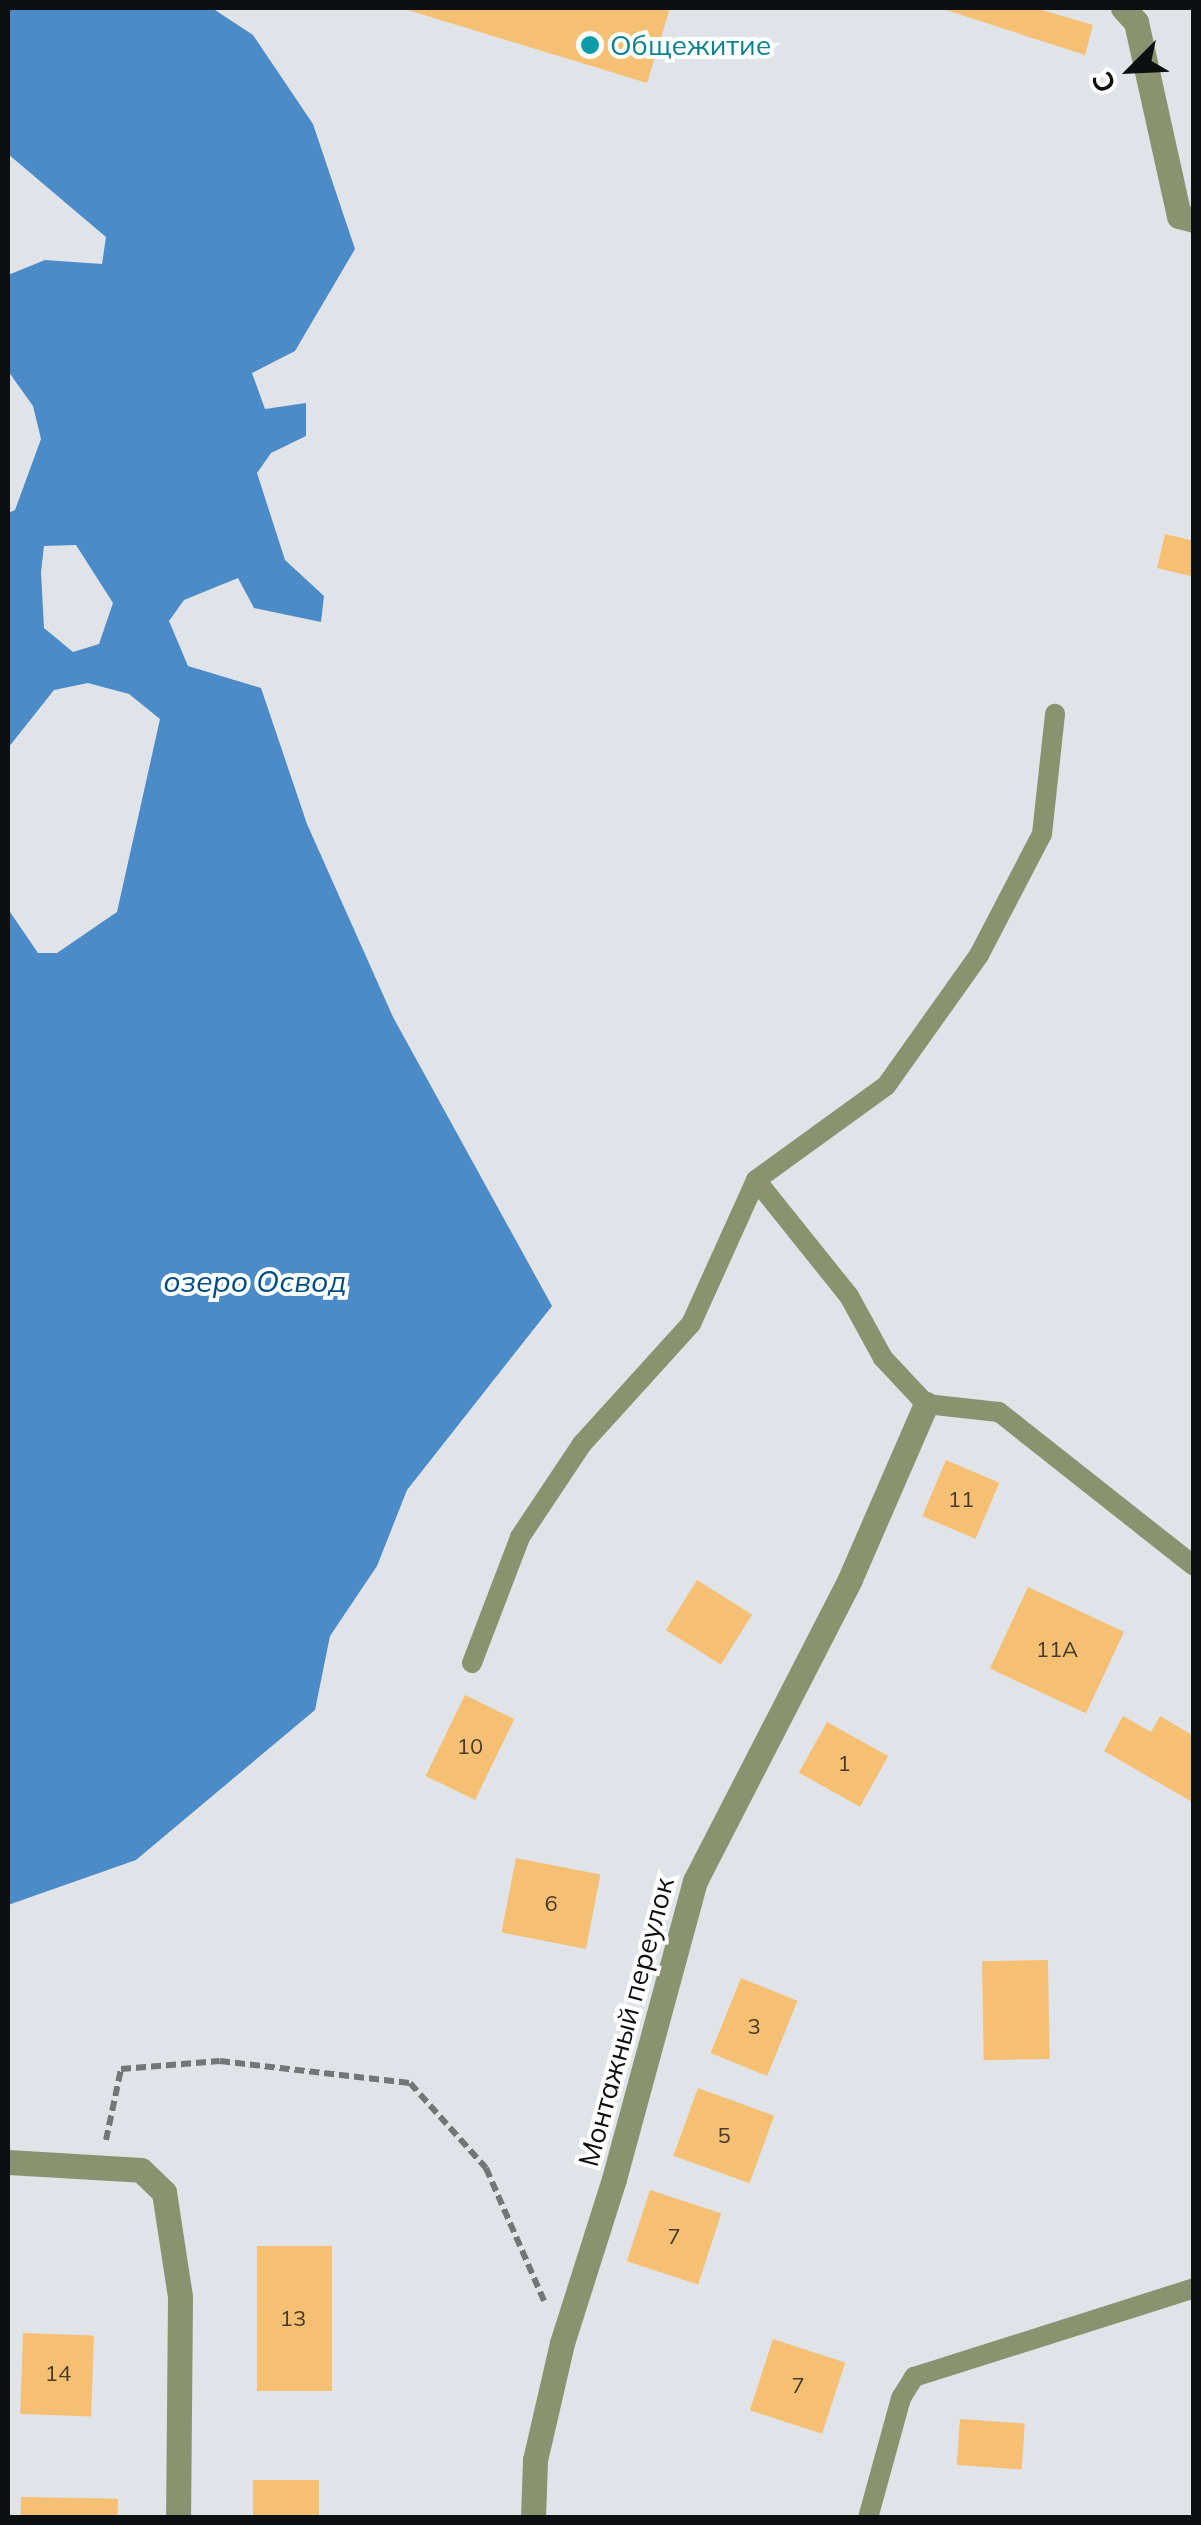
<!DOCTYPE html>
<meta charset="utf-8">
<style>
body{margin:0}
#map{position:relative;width:1201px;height:2525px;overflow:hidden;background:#e0e4e8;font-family:Mulish,sans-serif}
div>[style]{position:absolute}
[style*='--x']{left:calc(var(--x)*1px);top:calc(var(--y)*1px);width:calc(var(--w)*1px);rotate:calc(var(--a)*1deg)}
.water>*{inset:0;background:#4b8bc8}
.building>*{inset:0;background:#f5c073;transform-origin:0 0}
.path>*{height:6px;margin-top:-3px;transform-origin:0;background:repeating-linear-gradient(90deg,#737577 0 10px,transparent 0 15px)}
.lane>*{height:20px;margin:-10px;padding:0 10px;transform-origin:10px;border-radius:10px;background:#8b926f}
.street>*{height:25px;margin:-12.5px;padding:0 12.5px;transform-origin:12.5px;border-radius:12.5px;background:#8b926f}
.dots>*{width:28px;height:28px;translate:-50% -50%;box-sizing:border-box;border:5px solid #fff;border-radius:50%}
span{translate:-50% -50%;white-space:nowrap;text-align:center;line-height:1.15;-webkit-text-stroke:8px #fff;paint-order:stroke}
.number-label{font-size:22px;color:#483b29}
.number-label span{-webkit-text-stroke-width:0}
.culture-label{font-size:28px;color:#0d838f}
.left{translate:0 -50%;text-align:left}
.street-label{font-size:28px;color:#0e0f10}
.water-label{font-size:30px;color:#004d85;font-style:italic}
.frame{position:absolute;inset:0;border:10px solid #0e0f10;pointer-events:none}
.north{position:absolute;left:1081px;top:20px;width:100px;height:100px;-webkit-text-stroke:8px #fff;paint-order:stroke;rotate:246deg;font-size:28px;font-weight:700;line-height:40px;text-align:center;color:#0e0f10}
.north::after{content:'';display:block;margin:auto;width:35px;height:45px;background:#0e0f10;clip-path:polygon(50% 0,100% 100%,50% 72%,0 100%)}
</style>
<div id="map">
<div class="water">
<div style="clip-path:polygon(evenodd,8px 8px,212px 8px,253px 35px,313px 124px,355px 249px,295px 351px,252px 373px,265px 409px,306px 403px,306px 436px,271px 453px,257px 473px,285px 560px,324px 596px,321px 622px,254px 608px,238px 578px,184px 600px,169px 621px,188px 666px,261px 688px,307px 824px,393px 1017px,552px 1306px,407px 1490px,377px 1566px,330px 1636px,315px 1710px,136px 1860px,8px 1905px,8px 909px,38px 953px,57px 953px,117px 912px,160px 719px,129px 694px,88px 683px,54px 690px,8px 748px,8px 513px,15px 510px,41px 439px,33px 406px,8px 371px,8px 275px,45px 260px,102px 264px,106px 237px,8px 154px,8px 8px,76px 545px,113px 603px,99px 644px,73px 652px,44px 628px,41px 572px,44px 546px,76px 545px)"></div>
</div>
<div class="building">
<div style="clip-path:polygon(401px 8px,670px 8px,647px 83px)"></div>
<div style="clip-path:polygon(940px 8px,1035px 8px,1093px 25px,1085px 55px)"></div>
<div style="clip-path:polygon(1165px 534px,1194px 541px,1194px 577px,1157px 568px)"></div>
<div style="left:946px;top:1460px;width:58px;height:61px;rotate:23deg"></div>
<div style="left:697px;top:1580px;width:65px;height:59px;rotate:32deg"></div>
<div style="left:1028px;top:1587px;width:106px;height:90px;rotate:25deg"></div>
<div style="left:465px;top:1695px;width:55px;height:90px;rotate:26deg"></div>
<div style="clip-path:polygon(1123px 1716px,1151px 1732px,1160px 1716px,1194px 1736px,1194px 1803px,1104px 1751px)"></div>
<div style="left:827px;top:1722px;width:70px;height:58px;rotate:29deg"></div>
<div style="left:516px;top:1858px;width:86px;height:76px;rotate:11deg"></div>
<div style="left:1048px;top:1960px;width:99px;height:66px;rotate:89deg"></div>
<div style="left:741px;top:1978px;width:61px;height:81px;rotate:22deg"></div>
<div style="left:698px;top:2088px;width:81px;height:72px;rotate:20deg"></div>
<div style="left:650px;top:2190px;width:75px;height:75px;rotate:18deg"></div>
<div style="left:257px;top:2246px;width:75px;height:145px"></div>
<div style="left:23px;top:2333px;width:71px;height:81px;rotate:2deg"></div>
<div style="left:773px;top:2339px;width:76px;height:75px;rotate:18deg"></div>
<div style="left:960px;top:2419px;width:65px;height:46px;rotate:4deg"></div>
<div style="left:253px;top:2480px;width:66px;height:38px"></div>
<div style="left:21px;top:2497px;width:97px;height:21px;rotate:1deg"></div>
</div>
<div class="path">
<div style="--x:106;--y:2140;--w:73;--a:-78.1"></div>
<div style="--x:121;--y:2069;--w:99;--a:-4.6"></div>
<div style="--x:220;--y:2061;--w:191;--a:6.6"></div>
<div style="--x:410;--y:2083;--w:114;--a:48.2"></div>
<div style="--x:486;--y:2168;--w:145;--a:66.4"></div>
</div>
<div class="lane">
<div style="--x:756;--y:1180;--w:149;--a:51.3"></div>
<div style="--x:849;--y:1296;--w:71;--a:61.3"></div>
<div style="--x:883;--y:1358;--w:63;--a:46.9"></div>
<div style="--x:926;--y:1404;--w:73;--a:6.3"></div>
<div style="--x:999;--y:1412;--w:248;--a:38.3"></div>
<div style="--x:472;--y:1663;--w:135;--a:-69.1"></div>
<div style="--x:520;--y:1537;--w:112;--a:-56.3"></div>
<div style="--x:582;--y:1444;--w:162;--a:-47.8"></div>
<div style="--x:691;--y:1324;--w:158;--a:-65.7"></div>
<div style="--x:756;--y:1180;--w:160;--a:-35.9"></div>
<div style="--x:886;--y:1086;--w:161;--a:-54.6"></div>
<div style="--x:979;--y:955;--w:136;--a:-62.5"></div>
<div style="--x:1042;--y:834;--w:121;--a:-83.8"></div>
<div style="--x:868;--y:2518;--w:124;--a:-74.6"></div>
<div style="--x:901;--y:2398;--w:25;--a:-58"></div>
<div style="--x:914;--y:2377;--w:294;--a:-17.6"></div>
</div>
<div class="street">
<div style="--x:1123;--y:8;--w:19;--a:47"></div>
<div style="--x:1136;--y:22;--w:199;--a:77.5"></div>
<div style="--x:1179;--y:216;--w:16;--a:15"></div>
<div style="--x:8;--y:2162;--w:133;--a:3.4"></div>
<div style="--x:141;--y:2170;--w:32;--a:44"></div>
<div style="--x:164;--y:2192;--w:106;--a:81.3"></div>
<div style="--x:180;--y:2297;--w:221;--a:90.5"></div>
<div style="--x:533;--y:2518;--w:58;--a:-88"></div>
<div style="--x:535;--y:2460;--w:120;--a:-77"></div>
<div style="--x:562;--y:2343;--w:172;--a:-72.4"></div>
<div style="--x:614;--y:2179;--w:309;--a:-74.8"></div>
<div style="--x:695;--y:1881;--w:339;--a:-62.8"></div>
<div style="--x:850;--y:1579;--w:191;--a:-66.5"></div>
</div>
<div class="dots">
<div style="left:590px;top:45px;background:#0f9aa8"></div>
</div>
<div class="number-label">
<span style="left:961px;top:1500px">11</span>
<span style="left:1057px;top:1650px">11А</span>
<span style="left:470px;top:1747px">10</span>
<span style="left:844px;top:1764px">1</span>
<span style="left:551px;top:1904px">6</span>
<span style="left:754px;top:2027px">3</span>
<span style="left:724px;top:2136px">5</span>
<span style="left:674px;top:2237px">7</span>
<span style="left:293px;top:2319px">13</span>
<span style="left:58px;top:2374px">14</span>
<span style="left:798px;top:2386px">7</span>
</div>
<div class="culture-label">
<span class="left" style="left:610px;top:45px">Общежитие</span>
</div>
<div class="street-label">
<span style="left:626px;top:2022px;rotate:-75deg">Монтажный переулок</span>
</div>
<div class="water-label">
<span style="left:255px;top:1281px">озеро Освод</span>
</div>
<div class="frame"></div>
<div class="north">С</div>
</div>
